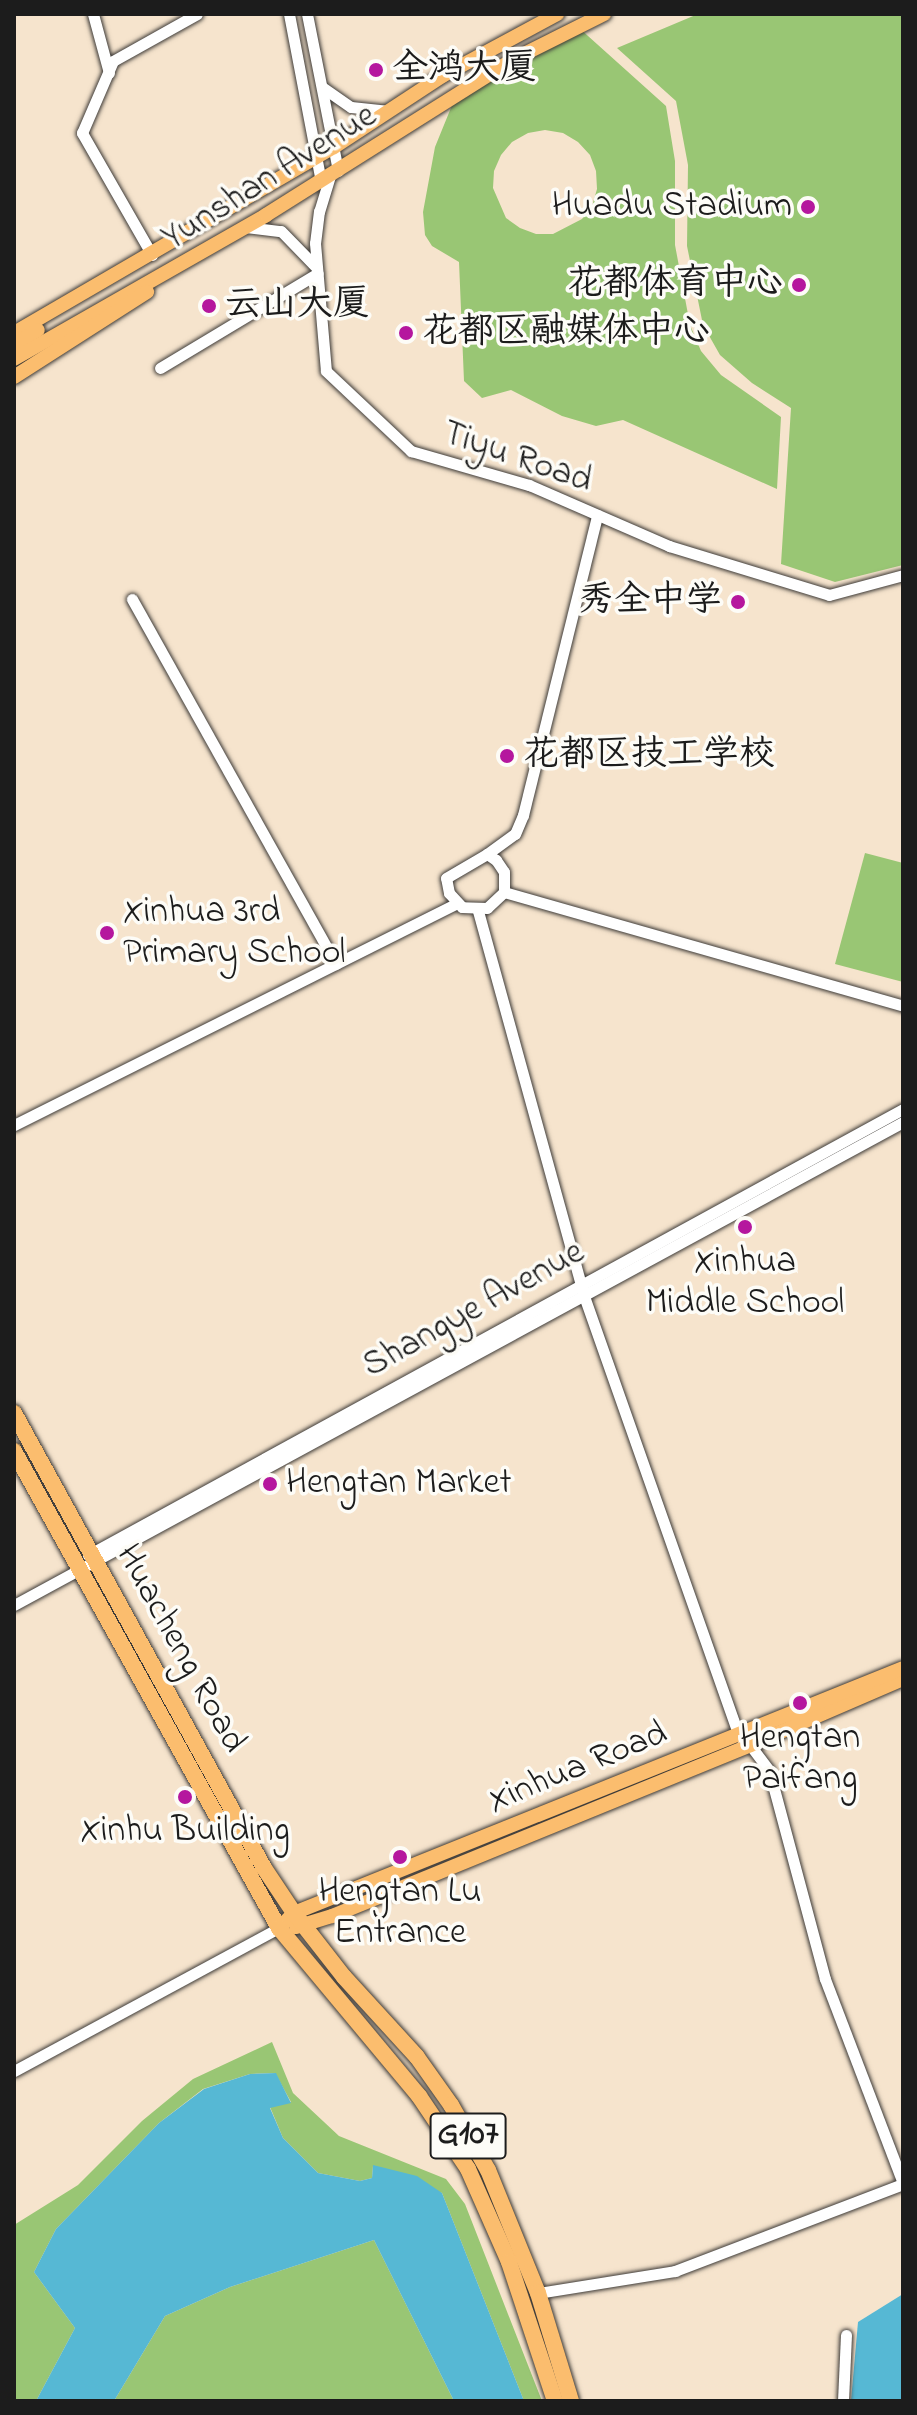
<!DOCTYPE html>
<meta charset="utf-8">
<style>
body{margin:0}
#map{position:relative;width:917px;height:2415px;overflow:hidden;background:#f6e4cd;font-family:"Indie Flower","LXGW WenKai TC",sans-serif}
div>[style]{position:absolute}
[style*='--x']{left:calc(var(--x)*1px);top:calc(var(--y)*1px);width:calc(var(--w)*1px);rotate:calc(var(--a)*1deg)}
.green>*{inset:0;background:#99c674}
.water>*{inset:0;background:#56b8d4}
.roads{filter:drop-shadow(0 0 2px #3d3a37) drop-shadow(0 0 2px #3d3a37)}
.minor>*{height:11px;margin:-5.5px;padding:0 5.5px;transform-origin:5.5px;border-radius:5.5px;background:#fff}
.major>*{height:14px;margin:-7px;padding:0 7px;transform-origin:7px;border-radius:7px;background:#fbbd6e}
.highway>*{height:16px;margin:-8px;padding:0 8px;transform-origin:8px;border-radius:8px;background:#fbbd6e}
.dots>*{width:22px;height:22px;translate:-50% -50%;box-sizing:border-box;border:4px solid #fdfcf7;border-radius:50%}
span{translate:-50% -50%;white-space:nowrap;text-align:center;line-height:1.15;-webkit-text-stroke:7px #fdfcf7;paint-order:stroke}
.shield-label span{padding:2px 6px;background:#fdfcf7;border:2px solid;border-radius:6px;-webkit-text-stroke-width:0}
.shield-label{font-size:34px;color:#1c1c1c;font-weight:700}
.poi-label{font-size:36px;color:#1c1c1c}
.left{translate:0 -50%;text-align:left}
.right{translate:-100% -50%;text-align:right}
.street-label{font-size:36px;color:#1c1c1c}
.frame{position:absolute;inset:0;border:16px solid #1c1c1c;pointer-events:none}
</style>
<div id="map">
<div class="green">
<div style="clip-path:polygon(698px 14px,903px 14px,903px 565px,835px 582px,781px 564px,791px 408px,752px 383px,720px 355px,703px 325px,687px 246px,688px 165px,676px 101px,617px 48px)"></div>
<div style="clip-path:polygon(evenodd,578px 27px,666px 106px,675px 161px,675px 245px,690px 325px,701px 351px,721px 375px,781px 417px,777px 489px,623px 420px,596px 426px,562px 416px,511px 390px,482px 398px,464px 381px,459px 262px,432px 246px,425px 235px,423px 212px,435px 147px,457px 93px,578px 27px,545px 130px,563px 133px,578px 142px,590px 155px,596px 171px,597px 189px,592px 206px,582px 219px,553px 234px,536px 234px,520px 228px,506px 218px,493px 188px,494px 171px,501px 155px,512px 142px,528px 133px,545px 130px)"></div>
<div style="clip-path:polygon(865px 853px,903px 863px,903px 982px,835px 964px)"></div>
<div style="clip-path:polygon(272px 2042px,293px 2093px,339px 2136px,446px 2179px,465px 2204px,542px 2401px,524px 2401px,442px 2193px,373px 2166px,372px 2178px,360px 2181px,318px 2173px,283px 2138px,270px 2107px,291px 2102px,275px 2073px,250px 2074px,203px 2089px,159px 2123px,56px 2229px,34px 2272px,75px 2328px,36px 2401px,14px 2401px,14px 2225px,78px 2185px,142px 2121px,193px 2079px)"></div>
<div style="clip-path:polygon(374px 2240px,454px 2401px,114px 2401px,165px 2316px,230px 2287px)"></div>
</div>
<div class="water">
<div style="clip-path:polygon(276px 2073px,291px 2103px,270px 2108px,283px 2138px,318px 2173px,360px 2181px,372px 2178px,373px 2165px,417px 2176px,442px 2193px,524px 2401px,454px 2401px,374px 2240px,230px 2287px,165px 2316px,114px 2401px,36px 2401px,75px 2328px,34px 2272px,56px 2229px,159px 2123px,204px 2089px,250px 2074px)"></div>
<div style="clip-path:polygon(903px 2294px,903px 2401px,851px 2401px,858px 2322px)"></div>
</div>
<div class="roads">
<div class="minor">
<div style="--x:93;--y:14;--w:61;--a:74.8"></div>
<div style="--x:289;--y:14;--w:170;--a:79.2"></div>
<div style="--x:307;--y:14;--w:160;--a:78.8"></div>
<div style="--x:322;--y:87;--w:35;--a:35"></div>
<div style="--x:351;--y:107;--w:38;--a:6"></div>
<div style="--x:330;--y:176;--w:37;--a:107"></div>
<div style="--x:319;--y:211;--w:32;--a:97"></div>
<div style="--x:315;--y:243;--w:128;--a:85.1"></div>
<div style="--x:326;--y:371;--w:117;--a:43.3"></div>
<div style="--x:411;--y:451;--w:123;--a:16.1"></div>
<div style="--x:529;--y:485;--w:153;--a:23.5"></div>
<div style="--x:669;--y:546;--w:167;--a:17"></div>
<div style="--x:829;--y:595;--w:77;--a:-15.1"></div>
<div style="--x:246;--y:227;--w:35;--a:7"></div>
<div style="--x:281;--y:231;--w:50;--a:45.8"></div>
<div style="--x:152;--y:255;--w:141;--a:-119.8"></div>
<div style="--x:82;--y:133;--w:78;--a:-66.7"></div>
<div style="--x:113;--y:61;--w:96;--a:-29.2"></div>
<div style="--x:160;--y:368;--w:184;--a:-31"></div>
<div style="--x:132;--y:599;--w:418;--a:60.8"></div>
<div style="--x:487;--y:854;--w:34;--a:-36"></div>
<div style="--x:515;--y:834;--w:21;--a:-67"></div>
<div style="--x:523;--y:815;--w:309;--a:-76.1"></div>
<div style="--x:487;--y:854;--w:11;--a:34"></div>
<div style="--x:496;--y:860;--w:14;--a:56"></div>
<div style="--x:504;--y:872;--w:20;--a:90"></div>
<div style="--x:504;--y:892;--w:23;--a:137"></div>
<div style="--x:487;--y:908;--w:25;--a:-178"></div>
<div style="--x:462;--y:907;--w:19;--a:-133"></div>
<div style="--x:449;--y:893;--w:15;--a:-101"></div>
<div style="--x:446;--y:878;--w:48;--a:-30.3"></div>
<div style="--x:504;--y:892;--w:415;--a:15.9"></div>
<div style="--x:478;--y:911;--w:399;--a:74.6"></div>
<div style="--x:584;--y:1296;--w:467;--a:70.6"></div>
<div style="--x:739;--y:1736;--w:14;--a:39"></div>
<div style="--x:750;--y:1745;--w:31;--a:53"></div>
<div style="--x:769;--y:1770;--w:216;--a:75"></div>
<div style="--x:825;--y:1979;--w:218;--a:69.1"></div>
<div style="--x:14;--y:1125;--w:494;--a:-26.6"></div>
<div style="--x:88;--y:1555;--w:929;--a:-28.69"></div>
<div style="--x:14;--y:1605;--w:1012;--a:-28.52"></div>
<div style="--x:14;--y:2071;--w:301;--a:-28.4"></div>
<div style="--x:538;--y:2293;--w:139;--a:-9.1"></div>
<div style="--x:675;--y:2271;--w:244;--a:-20.9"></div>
<div style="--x:843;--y:2401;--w:66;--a:-87.4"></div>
</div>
<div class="major">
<div style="--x:14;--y:333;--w:370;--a:-30.2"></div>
<div style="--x:334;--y:147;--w:129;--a:-33.3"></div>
<div style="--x:442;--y:76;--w:131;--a:-28.3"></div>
<div style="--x:14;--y:345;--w:28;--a:-32"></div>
<div style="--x:14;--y:359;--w:290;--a:-29.7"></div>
<div style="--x:266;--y:215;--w:293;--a:-32.2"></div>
<div style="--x:514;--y:59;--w:101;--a:-26.6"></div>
<div style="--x:14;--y:377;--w:158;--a:-32.6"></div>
<div style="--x:296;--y:1927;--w:38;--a:-17"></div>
<div style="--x:332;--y:1916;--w:452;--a:-22.2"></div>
<div style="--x:750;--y:1745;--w:167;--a:-23.3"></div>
<div style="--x:279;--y:1928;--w:21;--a:-45"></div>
<div style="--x:294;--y:1913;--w:656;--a:-21.91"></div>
</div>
<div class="highway">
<div style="--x:14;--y:1413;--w:519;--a:61.21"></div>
<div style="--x:264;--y:1868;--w:54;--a:56.3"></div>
<div style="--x:294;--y:1913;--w:81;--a:52"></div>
<div style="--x:344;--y:1977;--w:108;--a:47.6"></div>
<div style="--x:417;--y:2057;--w:59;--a:54.7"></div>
<div style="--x:451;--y:2105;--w:75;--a:60.4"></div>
<div style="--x:488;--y:2170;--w:133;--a:67.9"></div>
<div style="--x:538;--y:2293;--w:113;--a:73"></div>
<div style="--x:14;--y:1451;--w:546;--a:60.95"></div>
<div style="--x:279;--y:1928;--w:219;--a:50.2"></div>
<div style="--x:419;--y:2096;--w:88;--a:56.1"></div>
<div style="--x:468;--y:2169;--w:102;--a:66.2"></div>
<div style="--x:509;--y:2262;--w:146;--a:71.7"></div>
</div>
</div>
<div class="dots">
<div style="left:376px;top:70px;background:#b5179e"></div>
<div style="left:808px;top:207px;background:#b5179e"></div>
<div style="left:799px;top:285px;background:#b5179e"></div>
<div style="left:209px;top:306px;background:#b5179e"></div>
<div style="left:406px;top:333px;background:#b5179e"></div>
<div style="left:738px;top:602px;background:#b5179e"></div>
<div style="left:507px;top:756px;background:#b5179e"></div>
<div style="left:107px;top:933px;background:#b5179e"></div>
<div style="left:745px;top:1227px;background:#b5179e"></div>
<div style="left:270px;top:1484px;background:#b5179e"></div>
<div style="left:800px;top:1703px;background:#b5179e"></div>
<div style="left:185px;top:1797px;background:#b5179e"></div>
<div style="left:400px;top:1857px;background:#b5179e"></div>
</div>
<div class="shield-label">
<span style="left:468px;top:2136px">G107</span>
</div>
<div class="poi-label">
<span class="left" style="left:392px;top:70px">全鸿大厦</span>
<span class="right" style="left:792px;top:207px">Huadu Stadium</span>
<span class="right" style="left:783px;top:285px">花都体育中心</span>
<span class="left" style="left:225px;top:306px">云山大厦</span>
<span class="left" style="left:422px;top:333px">花都区融媒体中心</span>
<span class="right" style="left:722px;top:602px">秀全中学</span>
<span class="left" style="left:523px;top:756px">花都区技工学校</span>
<span class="left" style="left:123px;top:933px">Xinhua 3rd<br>Primary School</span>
<span style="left:745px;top:1283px">Xinhua<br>Middle School</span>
<span class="left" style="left:286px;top:1484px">Hengtan Market</span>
<span style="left:800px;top:1759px">Hengtan<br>Paifang</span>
<span style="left:185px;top:1832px">Xinhu Building</span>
<span style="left:400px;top:1913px">Hengtan Lu<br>Entrance</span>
</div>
<div class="street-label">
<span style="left:270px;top:178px;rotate:-32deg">Yunshan Avenue</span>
<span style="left:517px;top:458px;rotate:19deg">Tiyu Road</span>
<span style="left:474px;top:1310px;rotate:-29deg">Shangye Avenue</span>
<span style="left:180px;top:1649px;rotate:61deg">Huacheng Road</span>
<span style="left:578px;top:1768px;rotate:-22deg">Xinhua Road</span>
</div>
<div class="frame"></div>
</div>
